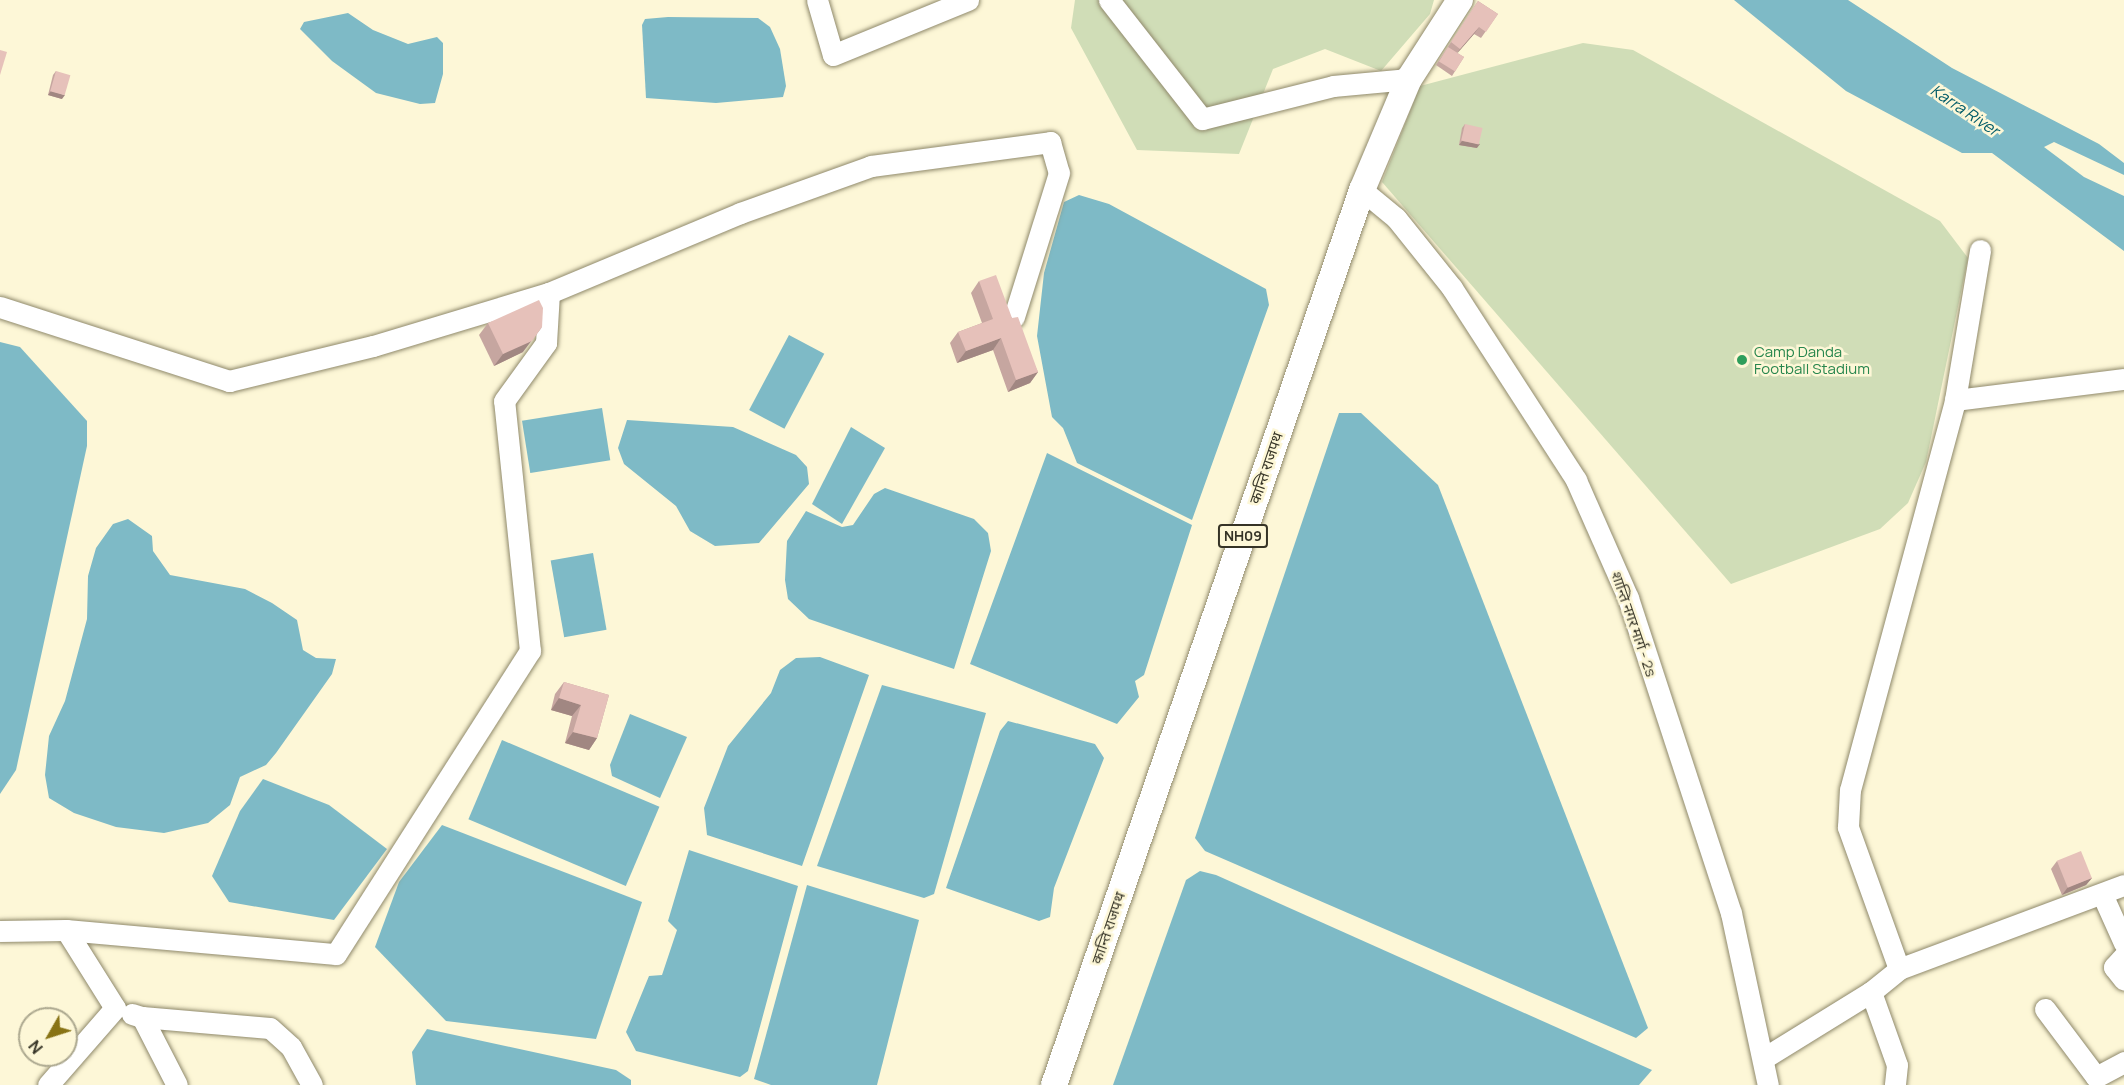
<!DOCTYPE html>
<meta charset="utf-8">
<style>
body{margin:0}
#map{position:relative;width:2124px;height:1085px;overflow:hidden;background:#fdf7d7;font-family:Manrope,"Noto Sans Devanagari",sans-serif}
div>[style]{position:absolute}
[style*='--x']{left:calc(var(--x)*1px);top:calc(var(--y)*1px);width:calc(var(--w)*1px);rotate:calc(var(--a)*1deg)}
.green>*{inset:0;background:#d0ddb7}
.water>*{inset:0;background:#7ebac6;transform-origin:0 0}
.roads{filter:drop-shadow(0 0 2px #8f896b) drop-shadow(0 0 2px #8f896b)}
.minor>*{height:21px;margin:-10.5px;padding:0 10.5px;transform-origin:10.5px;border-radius:10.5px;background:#fff}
.major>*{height:26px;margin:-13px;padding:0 13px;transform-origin:13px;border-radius:13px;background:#fff}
.wall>*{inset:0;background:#c6a6a0}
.shaded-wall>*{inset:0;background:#a18782}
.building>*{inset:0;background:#e6c1ba;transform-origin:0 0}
.dots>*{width:16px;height:16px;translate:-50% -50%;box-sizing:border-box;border:3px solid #fdf7d7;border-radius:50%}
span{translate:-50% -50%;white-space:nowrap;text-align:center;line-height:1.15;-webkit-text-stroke:5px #fdf7d7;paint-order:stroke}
.shield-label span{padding:2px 4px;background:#fdf7d7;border:2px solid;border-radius:4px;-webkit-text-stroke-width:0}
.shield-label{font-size:14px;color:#353326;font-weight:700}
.leisure-label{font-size:15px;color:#27864d}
.left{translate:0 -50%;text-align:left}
.street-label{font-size:15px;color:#353326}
.water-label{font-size:16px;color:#005b68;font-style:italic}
.north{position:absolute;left:18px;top:1007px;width:60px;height:60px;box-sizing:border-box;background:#fdf7d7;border:2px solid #ada990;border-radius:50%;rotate:231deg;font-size:16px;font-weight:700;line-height:24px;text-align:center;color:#353326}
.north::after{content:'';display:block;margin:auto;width:21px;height:27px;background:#887315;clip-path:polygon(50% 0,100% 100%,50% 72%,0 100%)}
</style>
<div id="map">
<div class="green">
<div style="clip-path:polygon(1075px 0,1434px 0,1430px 14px,1381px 71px,1325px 49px,1273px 69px,1239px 154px,1137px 150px,1071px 28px)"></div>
<div style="clip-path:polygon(1583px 43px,1633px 50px,1940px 221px,1968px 258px,1926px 462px,1908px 503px,1880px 529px,1731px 584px,1382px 182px,1420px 86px)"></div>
</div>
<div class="water">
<div style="clip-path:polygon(1734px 0,1848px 0,1952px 68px,2099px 144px,2124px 163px,2124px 175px,2054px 142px,2044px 147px,2084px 177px,2124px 196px,2124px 251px,1992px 153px,1962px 153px,1846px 91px)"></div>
<div style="clip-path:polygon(348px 13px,373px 30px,408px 44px,437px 37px,443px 43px,443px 74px,435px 103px,420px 104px,376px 93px,332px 61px,300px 29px,304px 22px)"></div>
<div style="clip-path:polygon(668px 17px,758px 18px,770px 27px,780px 49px,786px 86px,783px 97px,716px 103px,646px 98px,642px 25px,645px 19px)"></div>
<div style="clip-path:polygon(1079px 195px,1109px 204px,1266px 289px,1269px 305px,1192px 520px,1077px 463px,1063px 428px,1052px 417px,1037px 336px,1044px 273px,1064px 202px)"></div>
<div style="left:789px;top:335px;width:40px;height:85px;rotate:28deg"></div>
<div style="clip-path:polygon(0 342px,20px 347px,87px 421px,87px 446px,16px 770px,0 794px)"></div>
<div style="left:602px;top:408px;width:53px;height:81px;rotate:81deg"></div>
<div style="clip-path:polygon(1339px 413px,1361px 413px,1438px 485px,1648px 1028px,1636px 1038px,1205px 851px,1195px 838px)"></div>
<div style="clip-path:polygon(627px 420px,733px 427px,796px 455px,807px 467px,809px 484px,759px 543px,715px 546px,690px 531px,676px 506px,624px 464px,618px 448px)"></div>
<div style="clip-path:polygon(851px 427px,885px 448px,842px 524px,812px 504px)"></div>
<div style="clip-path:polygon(1047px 453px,1192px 525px,1144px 675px,1135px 681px,1139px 697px,1117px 724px,970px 664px)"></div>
<div style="clip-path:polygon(885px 488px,974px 519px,988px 533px,991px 551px,954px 669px,809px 619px,788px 599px,785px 580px,787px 541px,806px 511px,842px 527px,853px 525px,874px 494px)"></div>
<div style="clip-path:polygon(128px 519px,152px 536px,153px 551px,170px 575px,245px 589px,272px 603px,297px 620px,303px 650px,316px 658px,336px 659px,332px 674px,276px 753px,266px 765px,240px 777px,230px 805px,208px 823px,164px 833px,116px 827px,74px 813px,49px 798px,45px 775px,49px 736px,65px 701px,87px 619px,88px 576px,96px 548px,113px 524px)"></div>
<div style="left:593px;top:553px;width:78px;height:43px;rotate:80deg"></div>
<div style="clip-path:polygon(820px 657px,869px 675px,802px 866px,707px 835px,704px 808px,728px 746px,771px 693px,780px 670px,796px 658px)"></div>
<div style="clip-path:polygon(882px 685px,986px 713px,934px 894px,924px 898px,817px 866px)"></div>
<div style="clip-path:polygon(630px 714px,687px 737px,660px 798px,612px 776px,610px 765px)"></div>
<div style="clip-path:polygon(1008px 721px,1095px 744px,1104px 758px,1054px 888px,1050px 917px,1039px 921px,946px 888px,1000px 731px)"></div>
<div style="left:502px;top:740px;width:171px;height:86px;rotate:23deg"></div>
<div style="clip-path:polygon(263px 779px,329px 805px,387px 849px,334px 920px,229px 902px,212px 876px,240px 811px)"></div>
<div style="clip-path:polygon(442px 825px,642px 902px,596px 1039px,446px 1021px,375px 947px,399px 882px)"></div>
<div style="clip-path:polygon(689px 850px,798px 886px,748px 1071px,740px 1077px,636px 1051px,626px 1032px,649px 976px,662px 975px,677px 930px,668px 921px)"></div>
<div style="clip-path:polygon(1200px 871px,1216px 875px,1652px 1070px,1639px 1085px,1113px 1085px,1186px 880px)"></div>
<div style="clip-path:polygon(807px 885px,919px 920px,877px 1085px,771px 1085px,754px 1079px)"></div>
<div style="clip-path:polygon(427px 1029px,616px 1070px,631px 1080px,631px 1085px,416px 1085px,412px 1052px)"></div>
</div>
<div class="roads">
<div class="minor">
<div style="--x:817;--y:0;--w:57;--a:73.8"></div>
<div style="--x:833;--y:55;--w:146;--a:-22.2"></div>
<div style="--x:1109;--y:0;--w:151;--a:52"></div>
<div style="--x:1202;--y:119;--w:135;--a:-14.1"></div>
<div style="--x:1333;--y:86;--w:76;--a:-5.3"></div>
<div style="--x:1362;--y:190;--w:44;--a:39.5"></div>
<div style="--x:1396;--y:218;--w:90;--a:51.3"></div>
<div style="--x:1452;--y:288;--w:229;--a:57.1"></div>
<div style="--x:1576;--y:480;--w:129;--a:66.2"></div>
<div style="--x:1628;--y:598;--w:331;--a:71.9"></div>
<div style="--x:1731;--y:913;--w:176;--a:77.9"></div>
<div style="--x:0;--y:307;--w:241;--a:17.9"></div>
<div style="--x:229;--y:381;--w:148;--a:-13.7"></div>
<div style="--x:373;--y:346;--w:184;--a:-16.8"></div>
<div style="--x:549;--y:293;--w:207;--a:-22.7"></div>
<div style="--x:740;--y:213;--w:139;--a:-19.7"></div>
<div style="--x:871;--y:166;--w:181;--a:-7.6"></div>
<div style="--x:1050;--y:142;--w:32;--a:74"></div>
<div style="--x:1059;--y:173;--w:151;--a:107.4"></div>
<div style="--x:1955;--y:400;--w:152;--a:-80.5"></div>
<div style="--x:2102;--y:894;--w:54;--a:65.8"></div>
<div style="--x:66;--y:930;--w:271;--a:5.1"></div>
<div style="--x:336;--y:954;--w:360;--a:-57.4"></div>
<div style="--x:530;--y:651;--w:251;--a:-95.9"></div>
<div style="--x:504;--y:401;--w:72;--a:-54.1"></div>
<div style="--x:546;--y:343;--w:50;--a:-86.6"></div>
<div style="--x:0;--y:931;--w:66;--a:-0.9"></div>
<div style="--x:66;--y:930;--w:92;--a:57.9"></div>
<div style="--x:115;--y:1008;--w:102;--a:131"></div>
<div style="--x:2124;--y:956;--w:15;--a:132"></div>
<div style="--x:2114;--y:967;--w:16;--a:52"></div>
<div style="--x:1899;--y:969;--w:151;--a:-109.8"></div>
<div style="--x:1848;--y:827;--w:37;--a:-87"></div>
<div style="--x:1850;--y:790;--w:404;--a:-74.9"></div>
<div style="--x:1955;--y:400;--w:170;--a:-7.1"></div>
<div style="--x:1871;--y:992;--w:77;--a:70.4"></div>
<div style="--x:1897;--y:1065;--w:20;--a:96"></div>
<div style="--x:2045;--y:1009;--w:85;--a:53.1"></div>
<div style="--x:2096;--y:1077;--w:32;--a:-28"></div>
<div style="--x:132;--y:1014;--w:10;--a:17"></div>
<div style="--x:142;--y:1017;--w:76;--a:62.8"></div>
<div style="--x:142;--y:1017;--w:128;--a:4.9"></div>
<div style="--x:270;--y:1028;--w:28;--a:42"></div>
<div style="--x:291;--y:1047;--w:43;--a:61.1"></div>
<div style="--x:1764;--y:1058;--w:126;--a:-31.7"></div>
<div style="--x:1871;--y:992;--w:36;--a:-39"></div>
<div style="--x:1899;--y:969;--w:240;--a:-20.5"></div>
</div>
<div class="major">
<div style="--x:1054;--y:1085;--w:947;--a:-71.01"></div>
<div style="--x:1362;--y:190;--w:121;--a:-67.1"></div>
<div style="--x:1409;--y:79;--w:94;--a:-57.2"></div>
</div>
</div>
<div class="wall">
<div style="clip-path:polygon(1478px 1px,1498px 14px,1481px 38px,1474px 34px,1457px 53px,1464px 57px,1452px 76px,1436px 65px)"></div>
<div style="clip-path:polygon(56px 71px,62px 99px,48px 95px,53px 75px)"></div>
<div style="clip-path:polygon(1465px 124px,1477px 148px,1459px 145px,1462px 128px)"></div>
<div style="clip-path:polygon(979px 281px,1012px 318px,1038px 372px,1030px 383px,1008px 392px,993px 350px,957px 363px,950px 343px,958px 332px,982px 323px,971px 293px)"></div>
<div style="clip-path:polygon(488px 323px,523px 352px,494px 366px,479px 335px)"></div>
<div style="clip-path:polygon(564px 682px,609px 695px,597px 738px,589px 750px,565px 743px,572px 716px,551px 710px,555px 694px)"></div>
<div style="clip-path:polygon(2057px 861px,2092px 878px,2086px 885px,2062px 895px,2051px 869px)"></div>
</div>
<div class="shaded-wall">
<div style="clip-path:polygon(1479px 27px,1474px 34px,1455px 56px,1460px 49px)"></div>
<div style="clip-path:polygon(51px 91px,65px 95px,62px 99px,48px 95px)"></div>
<div style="clip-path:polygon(1462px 141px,1480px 144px,1477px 148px,1459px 145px)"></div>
<div style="clip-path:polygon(542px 327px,523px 352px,494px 366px,503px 354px)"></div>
<div style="clip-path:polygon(1001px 338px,993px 350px,957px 363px,966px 351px)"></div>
<div style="clip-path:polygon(1038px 372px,1030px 383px,1008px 392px,1016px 380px)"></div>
<div style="clip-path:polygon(559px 698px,581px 705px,572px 716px,551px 710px)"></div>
<div style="clip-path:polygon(573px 732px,597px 738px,589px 750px,565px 743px)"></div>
<div style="clip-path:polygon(2092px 878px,2086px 885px,2062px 895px,2068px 887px)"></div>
</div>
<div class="building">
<div style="clip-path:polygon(1478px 1px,1498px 14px,1486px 32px,1479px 27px,1460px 49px,1451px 42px)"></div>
<div style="left:1448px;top:47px;width:19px;height:17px;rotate:32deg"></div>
<div style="clip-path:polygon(0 50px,7px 52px,0 75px)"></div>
<div style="left:56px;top:71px;width:15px;height:21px;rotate:16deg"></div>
<div style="left:1465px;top:124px;width:18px;height:17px;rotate:13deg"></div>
<div style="clip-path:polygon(996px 275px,1012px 318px,1018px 317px,1038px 372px,1016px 380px,1001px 338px,966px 351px,958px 332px,993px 319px,979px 281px)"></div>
<div style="clip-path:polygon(539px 300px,543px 308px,542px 327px,532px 341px,503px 354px,488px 323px)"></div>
<div style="clip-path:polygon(564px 682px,609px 695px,597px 738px,573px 732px,581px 705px,559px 698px)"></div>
<div style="left:2081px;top:851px;width:29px;height:26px;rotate:68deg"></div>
</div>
<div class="dots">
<div style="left:1742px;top:360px;background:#2e9e5b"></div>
</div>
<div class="shield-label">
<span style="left:1243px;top:536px">NH09</span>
</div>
<div class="leisure-label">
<span class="left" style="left:1754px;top:360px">Camp Danda<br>Football Stadium</span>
</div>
<div class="street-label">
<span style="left:1266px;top:468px;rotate:-71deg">कान्ति राजपथ</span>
<span style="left:1634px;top:624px;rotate:71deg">शान्ति नगर मार्ग - 2s</span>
<span style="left:1108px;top:928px;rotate:-71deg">कान्ति राजपथ</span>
</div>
<div class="water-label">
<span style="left:1965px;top:110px;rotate:34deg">Karra River</span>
</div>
<div class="north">N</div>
</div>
